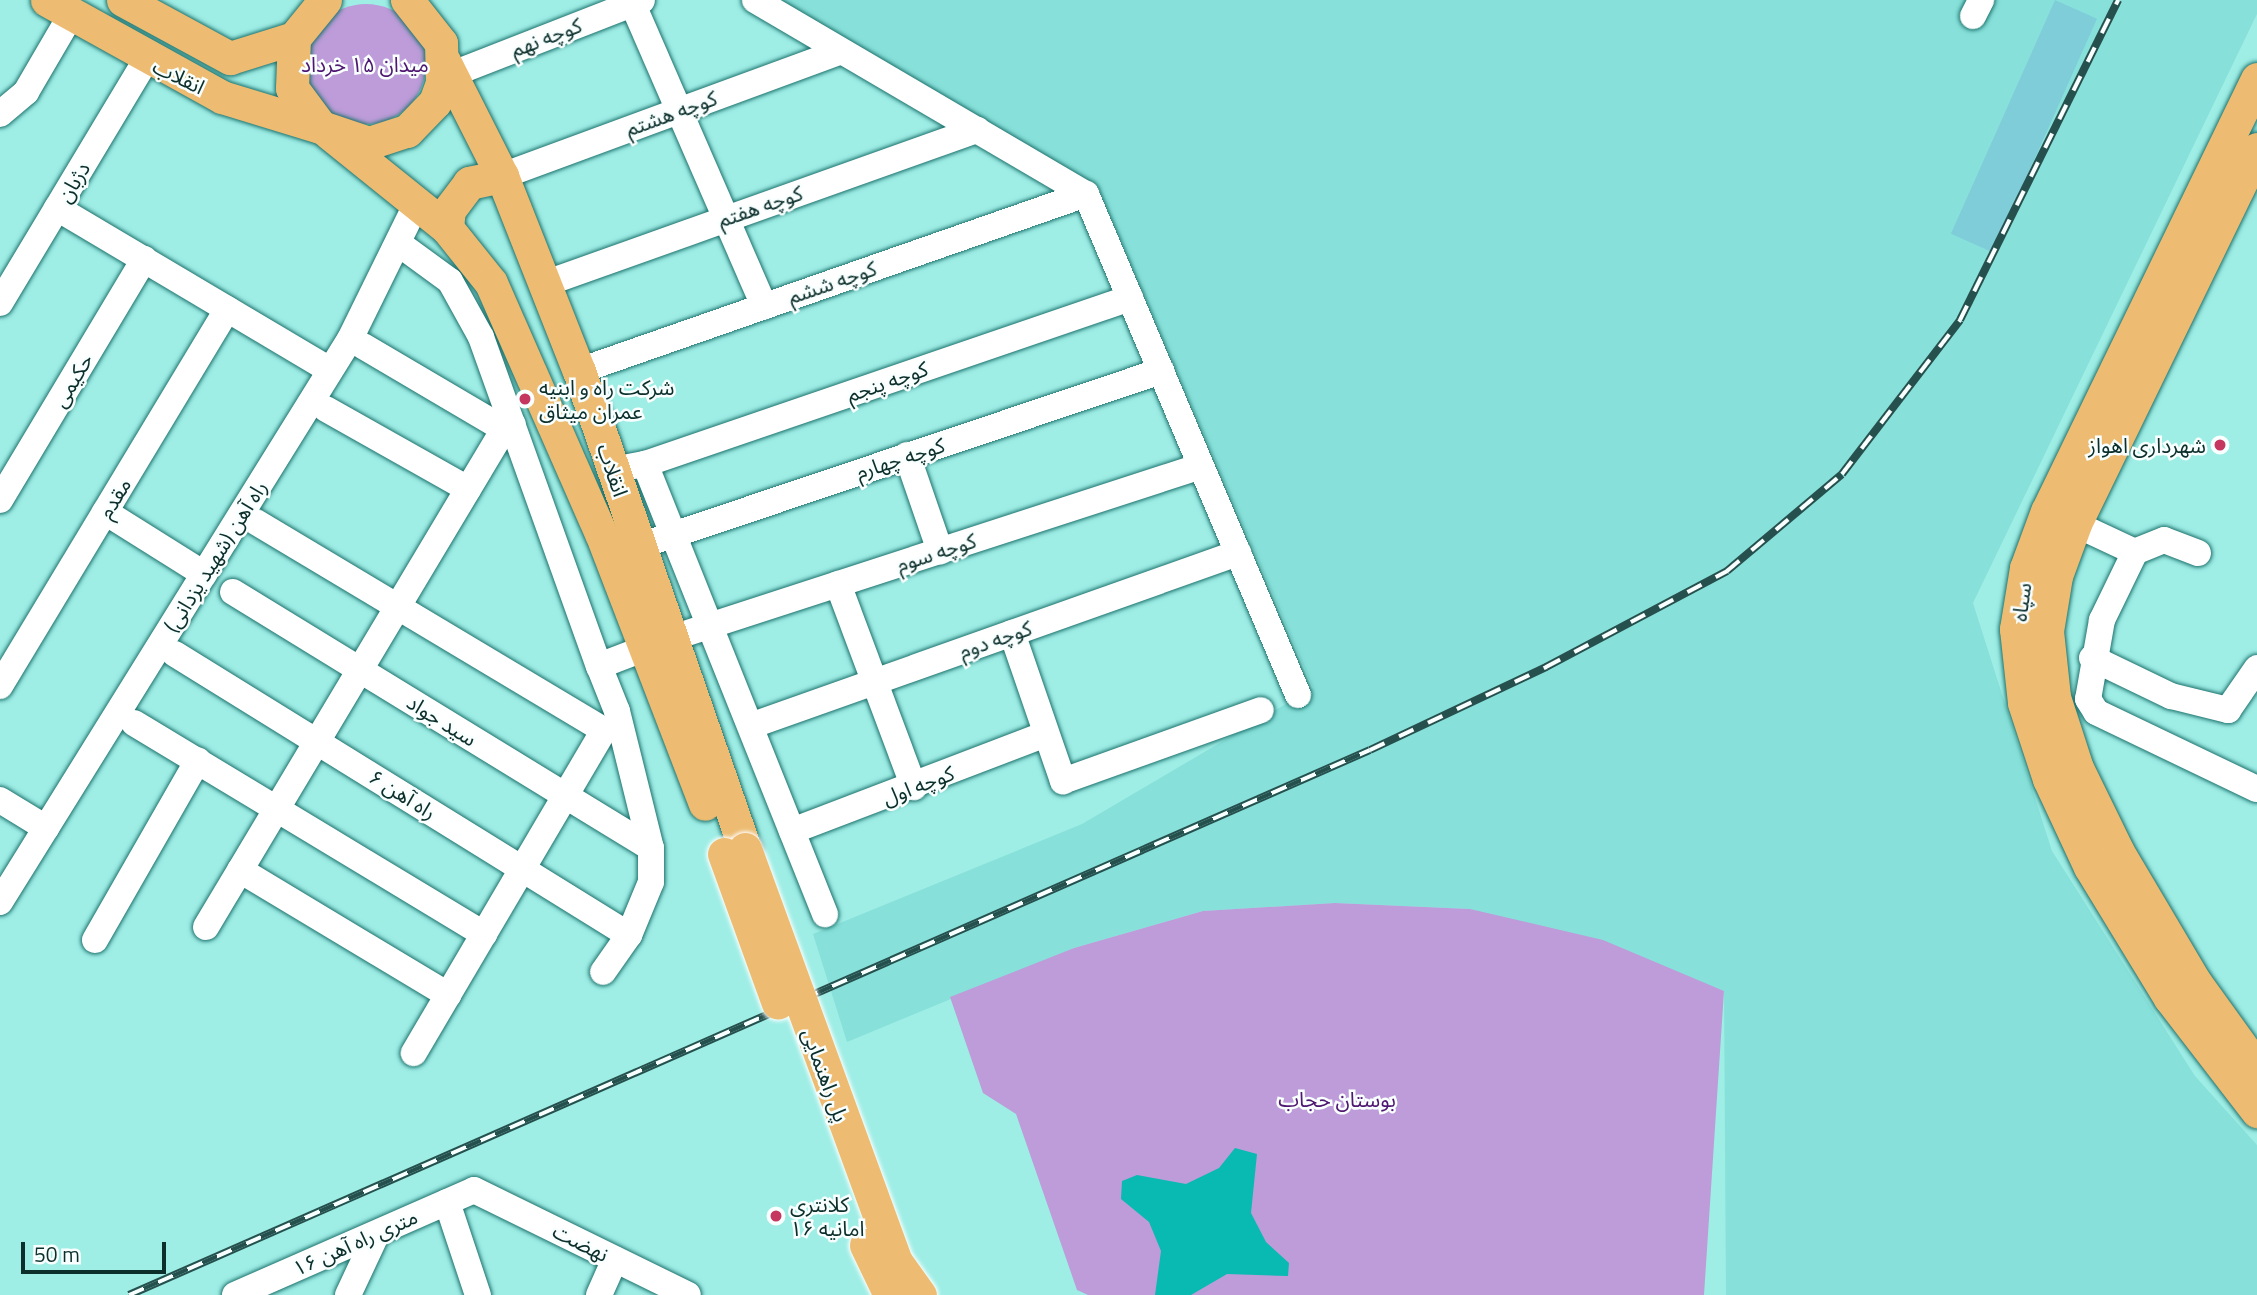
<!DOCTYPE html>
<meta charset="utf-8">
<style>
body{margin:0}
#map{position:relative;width:2257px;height:1295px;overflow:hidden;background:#9eeee6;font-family:"Titillium Web","Noto Sans Arabic",sans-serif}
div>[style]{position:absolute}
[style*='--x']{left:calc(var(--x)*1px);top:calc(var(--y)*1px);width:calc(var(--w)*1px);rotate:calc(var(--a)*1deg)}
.built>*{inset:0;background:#87e1da}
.green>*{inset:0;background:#bd9cd9}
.round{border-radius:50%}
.water>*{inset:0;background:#08bab1}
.building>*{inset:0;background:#7fcdd9;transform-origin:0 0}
.roads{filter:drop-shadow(0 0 2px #1d726d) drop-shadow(0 0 2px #1d726d)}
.minor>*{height:26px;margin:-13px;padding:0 13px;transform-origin:13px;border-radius:13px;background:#fff}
.major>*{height:33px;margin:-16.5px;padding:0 16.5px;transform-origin:16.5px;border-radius:16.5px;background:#edbc72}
.rail>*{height:8px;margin-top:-4px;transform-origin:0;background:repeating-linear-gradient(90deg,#f8fffe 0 16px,#26504d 0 32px);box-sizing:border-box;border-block:2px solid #26504d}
.bridges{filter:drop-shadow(0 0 2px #fff) drop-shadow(0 0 2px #fff)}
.major-bridge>*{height:33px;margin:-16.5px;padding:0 16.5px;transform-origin:16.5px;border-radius:16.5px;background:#edbc72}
.dots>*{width:19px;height:19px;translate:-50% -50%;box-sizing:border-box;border:4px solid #f8fffe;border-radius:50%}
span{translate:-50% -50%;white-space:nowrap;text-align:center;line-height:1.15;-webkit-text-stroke:5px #f8fffe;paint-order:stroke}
.street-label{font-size:21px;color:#0c2f2c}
.park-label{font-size:21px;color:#4f1771}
.poi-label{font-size:21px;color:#0c2f2c}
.left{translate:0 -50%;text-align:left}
.right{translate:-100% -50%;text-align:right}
.scale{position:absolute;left:21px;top:1242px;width:145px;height:32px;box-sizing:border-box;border:4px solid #0c2f2c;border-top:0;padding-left:9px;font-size:21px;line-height:24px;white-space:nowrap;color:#0c2f2c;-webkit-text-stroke:5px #f8fffe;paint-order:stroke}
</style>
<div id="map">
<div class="built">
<div style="clip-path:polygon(781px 0,2257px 0,2257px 14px,1973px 603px,2052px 851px,2195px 1076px,2257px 1145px,2257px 1295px,1726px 1295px,1724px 991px,1470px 909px,1335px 903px,1203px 911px,1074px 948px,847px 1042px,813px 934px,1082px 824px,1313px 688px,1098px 186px)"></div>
</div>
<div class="green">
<div class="round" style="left:306px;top:4px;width:120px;height:120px"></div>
<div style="clip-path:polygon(1335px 903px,1470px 909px,1603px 940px,1724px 991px,1704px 1295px,1088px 1295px,1077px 1290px,1016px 1114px,983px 1093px,950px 997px,1074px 948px,1203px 911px)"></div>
</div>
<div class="water">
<div style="clip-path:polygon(1235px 1148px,1257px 1154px,1251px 1213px,1266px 1242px,1289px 1263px,1288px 1276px,1227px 1274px,1191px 1295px,1155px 1295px,1161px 1251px,1149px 1222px,1121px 1199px,1122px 1181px,1137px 1175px,1186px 1184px,1219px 1168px)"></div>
</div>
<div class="building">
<div style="left:2055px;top:0;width:46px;height:256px;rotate:24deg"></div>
</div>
<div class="roads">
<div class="minor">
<div style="--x:631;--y:0;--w:334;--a:66.5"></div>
<div style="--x:755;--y:0;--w:384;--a:30.4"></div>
<div style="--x:1086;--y:194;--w:544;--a:67.06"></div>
<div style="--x:1973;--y:16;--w:18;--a:-63"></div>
<div style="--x:450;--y:75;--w:206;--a:-21.3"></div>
<div style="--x:0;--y:114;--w:34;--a:-40"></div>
<div style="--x:26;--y:92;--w:89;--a:-59.7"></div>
<div style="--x:502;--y:176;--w:361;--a:-20.2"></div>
<div style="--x:57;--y:208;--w:317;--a:30.7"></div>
<div style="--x:398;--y:243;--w:64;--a:36.2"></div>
<div style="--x:450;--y:281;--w:64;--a:61"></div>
<div style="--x:481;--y:337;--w:350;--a:70.3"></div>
<div style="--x:599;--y:666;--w:50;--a:-21"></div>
<div style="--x:544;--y:284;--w:460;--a:-19.6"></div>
<div style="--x:0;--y:303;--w:283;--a:-59"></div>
<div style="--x:363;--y:346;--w:164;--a:30.5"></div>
<div style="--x:579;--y:371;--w:537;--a:-19.24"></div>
<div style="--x:326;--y:409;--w:163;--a:29.4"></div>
<div style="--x:907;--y:455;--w:102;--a:71"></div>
<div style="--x:645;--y:464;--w:513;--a:-18.89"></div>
<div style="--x:613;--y:470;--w:33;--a:-11"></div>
<div style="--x:645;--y:464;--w:485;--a:68.2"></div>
<div style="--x:0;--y:500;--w:281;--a:-59.1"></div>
<div style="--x:105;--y:512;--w:117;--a:32.1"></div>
<div style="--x:2058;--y:516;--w:85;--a:25.1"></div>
<div style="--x:256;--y:522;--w:405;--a:30.9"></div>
<div style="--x:604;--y:730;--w:375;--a:120.5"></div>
<div style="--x:640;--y:546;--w:550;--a:-18.57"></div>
<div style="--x:2198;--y:553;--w:36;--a:-159"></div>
<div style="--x:2164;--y:540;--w:31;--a:158"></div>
<div style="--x:2135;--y:552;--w:76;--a:115.9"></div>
<div style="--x:2102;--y:620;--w:80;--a:100"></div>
<div style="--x:2088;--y:699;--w:15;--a:58"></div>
<div style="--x:2096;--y:712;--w:178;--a:25.6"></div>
<div style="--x:838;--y:584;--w:217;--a:69.5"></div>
<div style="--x:233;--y:592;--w:490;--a:31.5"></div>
<div style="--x:1012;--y:633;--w:157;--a:71"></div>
<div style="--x:1063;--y:781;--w:210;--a:-19.7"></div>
<div style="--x:672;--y:638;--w:556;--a:-18.01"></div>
<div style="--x:175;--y:654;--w:534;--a:31.76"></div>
<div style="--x:2092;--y:658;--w:88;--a:25.7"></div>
<div style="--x:2171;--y:696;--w:59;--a:13.8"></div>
<div style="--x:2228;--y:710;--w:51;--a:-55.4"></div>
<div style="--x:599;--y:666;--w:48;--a:68.2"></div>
<div style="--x:617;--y:711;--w:141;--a:76.1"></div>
<div style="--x:651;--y:848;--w:34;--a:90"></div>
<div style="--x:651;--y:882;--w:57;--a:112.5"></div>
<div style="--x:629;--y:935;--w:45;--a:125.1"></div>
<div style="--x:0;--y:686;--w:440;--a:-58.9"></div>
<div style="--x:134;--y:723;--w:409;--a:31.1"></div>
<div style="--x:753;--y:725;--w:515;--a:-19.53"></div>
<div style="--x:0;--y:800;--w:54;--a:31.3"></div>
<div style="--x:792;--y:831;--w:269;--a:-20.9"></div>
<div style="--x:240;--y:870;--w:243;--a:31"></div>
<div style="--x:0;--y:902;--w:663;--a:-58.13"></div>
<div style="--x:350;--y:339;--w:152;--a:-63.8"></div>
<div style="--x:206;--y:927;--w:580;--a:-59.1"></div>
<div style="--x:504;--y:429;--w:10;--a:-29"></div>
<div style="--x:95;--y:940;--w:207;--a:-60.2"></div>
<div style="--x:447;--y:1202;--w:98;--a:71.6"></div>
<div style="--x:235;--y:1295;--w:261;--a:-23.7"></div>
<div style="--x:474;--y:1190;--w:238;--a:26.1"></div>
<div style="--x:348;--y:1295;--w:68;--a:-64.9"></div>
<div style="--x:599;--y:1295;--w:39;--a:-66"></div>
</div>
<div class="major">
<div style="--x:47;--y:0;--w:200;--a:29"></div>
<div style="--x:222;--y:97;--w:102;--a:17"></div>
<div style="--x:123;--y:0;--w:122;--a:28.5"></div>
<div style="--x:230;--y:58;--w:67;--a:-17.4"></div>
<div style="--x:325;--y:0;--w:49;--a:129.2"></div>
<div style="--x:294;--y:38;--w:50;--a:92.3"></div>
<div style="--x:292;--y:88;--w:49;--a:53.4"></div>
<div style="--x:321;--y:127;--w:51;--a:18.4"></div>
<div style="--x:369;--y:143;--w:40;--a:-18"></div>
<div style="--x:407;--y:131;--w:40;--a:-46"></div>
<div style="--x:435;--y:102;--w:20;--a:-70"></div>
<div style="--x:442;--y:83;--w:40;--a:-91.4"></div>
<div style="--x:441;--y:43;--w:55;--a:-128.3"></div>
<div style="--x:444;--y:61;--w:129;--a:63.2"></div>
<div style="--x:502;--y:176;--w:210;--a:68.5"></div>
<div style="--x:579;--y:371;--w:506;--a:70.85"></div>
<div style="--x:2257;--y:79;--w:480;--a:115.9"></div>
<div style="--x:2047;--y:511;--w:61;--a:110.2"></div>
<div style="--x:2026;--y:568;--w:62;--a:99.3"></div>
<div style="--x:2016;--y:629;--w:74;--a:83.8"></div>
<div style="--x:2024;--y:703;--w:80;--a:71.8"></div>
<div style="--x:2049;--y:779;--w:97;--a:65"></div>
<div style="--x:2090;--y:867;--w:153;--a:58.6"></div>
<div style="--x:2170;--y:998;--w:143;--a:52.4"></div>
<div style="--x:329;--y:133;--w:151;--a:38.8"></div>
<div style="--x:447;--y:228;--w:70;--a:51.3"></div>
<div style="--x:491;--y:283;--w:273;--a:66.3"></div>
<div style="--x:601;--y:533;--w:290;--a:69"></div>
<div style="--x:2257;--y:149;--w:417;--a:115.9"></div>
<div style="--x:2075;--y:524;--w:55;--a:110.1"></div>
<div style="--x:2056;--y:576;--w:56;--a:99.3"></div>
<div style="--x:2047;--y:631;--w:66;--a:83.9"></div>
<div style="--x:2054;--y:697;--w:75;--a:72.1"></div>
<div style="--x:2077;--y:768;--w:93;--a:64"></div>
<div style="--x:2118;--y:852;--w:151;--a:59.4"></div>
<div style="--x:2195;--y:982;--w:106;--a:54.2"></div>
<div style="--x:447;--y:228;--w:18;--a:-84"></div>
<div style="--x:449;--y:210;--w:34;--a:-53"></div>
<div style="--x:469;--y:183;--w:34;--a:-12"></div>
</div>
</div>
<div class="rail">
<div style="--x:129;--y:1295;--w:1355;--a:-23.71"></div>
<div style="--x:1370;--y:750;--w:195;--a:-25.2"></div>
<div style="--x:1546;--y:667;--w:205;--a:-27.9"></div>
<div style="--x:1727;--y:571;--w:150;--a:-40.1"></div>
<div style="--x:1842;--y:474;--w:194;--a:-52.5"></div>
<div style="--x:1960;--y:320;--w:357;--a:-63.7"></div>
</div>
<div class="bridges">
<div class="major-bridge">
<div style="--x:745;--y:849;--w:438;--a:69.9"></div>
<div style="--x:895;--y:1260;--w:43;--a:54.5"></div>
<div style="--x:724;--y:854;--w:158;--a:70.1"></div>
<div style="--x:866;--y:1245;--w:55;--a:64.4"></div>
</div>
</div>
<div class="dots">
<div style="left:525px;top:399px;background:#c6375f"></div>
<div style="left:2220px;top:445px;background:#c6375f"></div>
<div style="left:776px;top:1216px;background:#c6375f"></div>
</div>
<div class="street-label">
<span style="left:546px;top:37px;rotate:-21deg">کوچه نهم</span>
<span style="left:179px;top:76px;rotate:26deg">انقلاب</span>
<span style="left:671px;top:113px;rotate:-20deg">کوچه هشتم</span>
<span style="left:73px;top:182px;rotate:-59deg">دژبان</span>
<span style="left:760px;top:206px;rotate:-19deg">کوچه هفتم</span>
<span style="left:832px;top:282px;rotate:-19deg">کوچه ششم</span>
<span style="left:72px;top:380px;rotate:-59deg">حکیمی</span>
<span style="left:887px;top:381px;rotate:-19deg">کوچه پنجم</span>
<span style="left:900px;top:458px;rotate:-18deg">کوچه چهارم</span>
<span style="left:613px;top:470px;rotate:71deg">انقلاب</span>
<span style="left:114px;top:498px;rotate:-59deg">مقدم</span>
<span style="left:936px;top:552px;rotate:-18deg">کوچه سوم</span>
<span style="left:215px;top:556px;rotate:-58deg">راه آهن (شهید یزدانی)</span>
<span style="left:2021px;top:602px;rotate:-82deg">سپاه</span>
<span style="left:995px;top:639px;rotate:-19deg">کوچه دوم</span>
<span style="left:442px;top:720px;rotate:32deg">سید جواد</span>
<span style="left:918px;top:785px;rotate:-21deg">کوچه اول</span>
<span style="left:403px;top:794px;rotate:32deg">راه آهن ۶</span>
<span style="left:826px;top:1075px;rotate:70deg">پل راهنمایی</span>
<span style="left:355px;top:1242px;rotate:-24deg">۱۶ متری راه آهن</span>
<span style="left:581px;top:1242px;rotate:27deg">نهضت</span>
</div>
<div class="park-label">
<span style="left:365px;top:64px">میدان ۱۵ خرداد</span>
<span style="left:1337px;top:1099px">بوستان حجاب</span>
</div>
<div class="poi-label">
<span class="left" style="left:539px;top:399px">شرکت راه و ابنیه<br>عمران میثاق</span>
<span class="right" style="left:2206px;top:445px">شهرداری اهواز</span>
<span class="left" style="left:790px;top:1216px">کلانتری<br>۱۶ امانیه</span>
</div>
<div class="scale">50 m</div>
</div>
